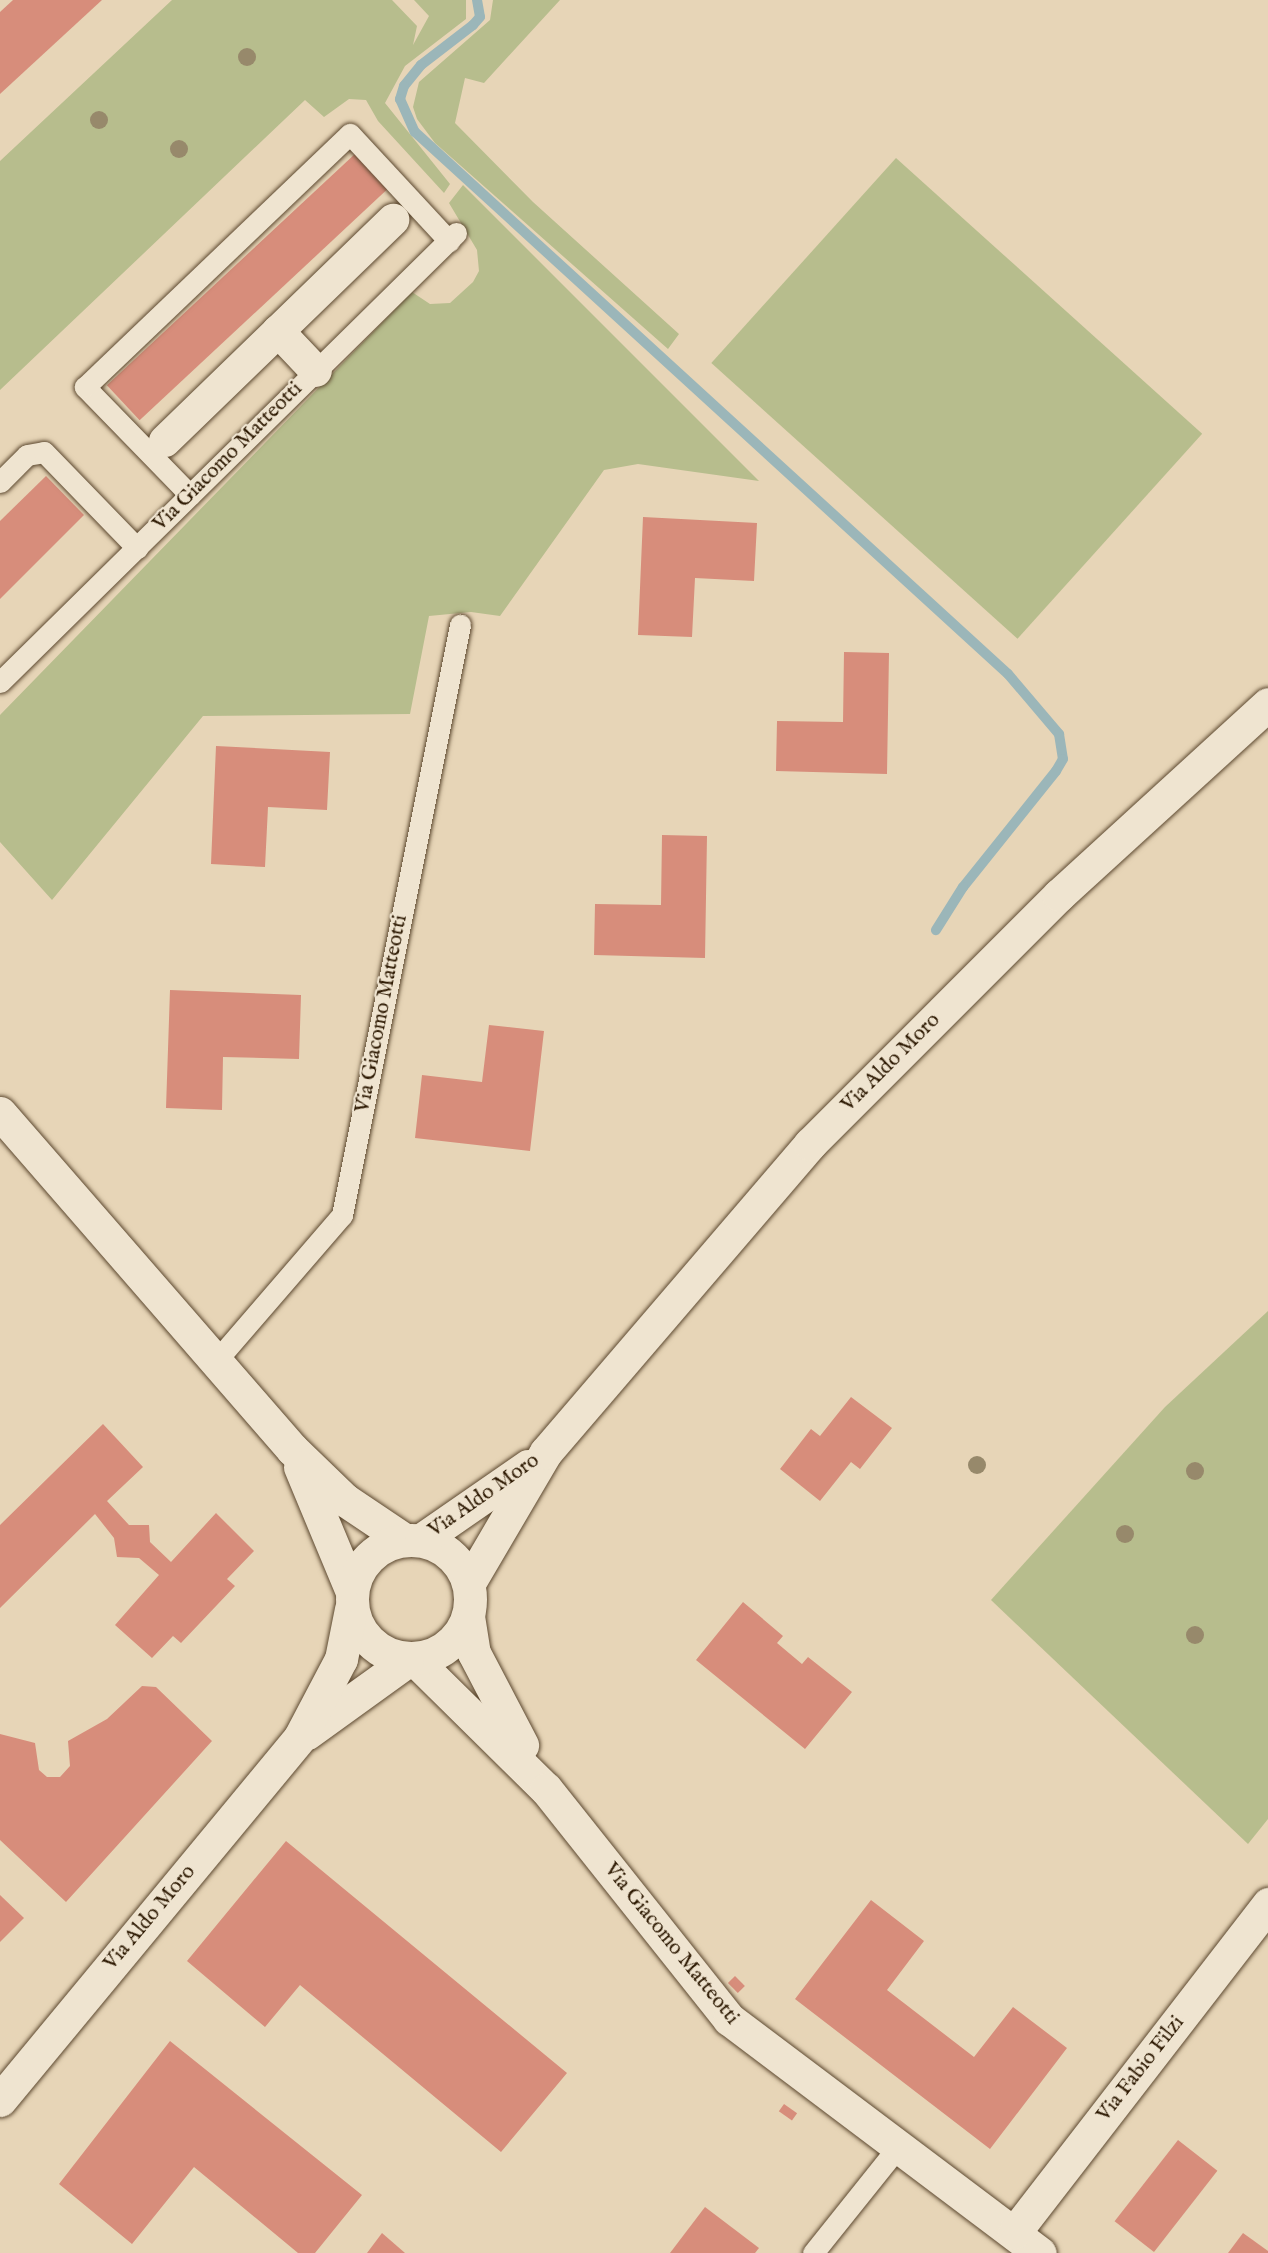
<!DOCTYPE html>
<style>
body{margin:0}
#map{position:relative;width:1268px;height:2253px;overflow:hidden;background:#e7d5b7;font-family:"IM FELL English",serif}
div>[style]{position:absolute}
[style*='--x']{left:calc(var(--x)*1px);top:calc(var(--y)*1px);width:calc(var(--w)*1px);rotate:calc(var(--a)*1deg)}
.green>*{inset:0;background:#b7bd8d;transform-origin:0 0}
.stream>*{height:10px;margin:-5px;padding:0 5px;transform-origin:5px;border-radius:5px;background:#9bb6b9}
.building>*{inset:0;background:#d78d7b;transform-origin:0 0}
.roads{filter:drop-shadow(0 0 2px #5c482f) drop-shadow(0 0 2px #5c482f)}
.service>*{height:21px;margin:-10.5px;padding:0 10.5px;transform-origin:10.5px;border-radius:10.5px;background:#efe4d0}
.pedestrian>*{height:32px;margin:-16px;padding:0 16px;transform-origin:16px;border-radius:16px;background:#efe4d0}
.minor>*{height:33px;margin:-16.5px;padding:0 16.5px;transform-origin:16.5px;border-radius:16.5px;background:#efe4d0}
.tertiary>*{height:33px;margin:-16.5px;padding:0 16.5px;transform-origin:16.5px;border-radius:16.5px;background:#efe4d0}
.tertiary>.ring{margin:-16.5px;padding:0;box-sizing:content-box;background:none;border:33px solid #efe4d0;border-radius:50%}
.trees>*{width:18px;height:18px;margin:-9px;border-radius:50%;background:#97896b}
span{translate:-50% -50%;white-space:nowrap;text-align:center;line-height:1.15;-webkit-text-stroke:4.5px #efe4d0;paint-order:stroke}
.street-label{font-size:21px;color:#2d1902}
</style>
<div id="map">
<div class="green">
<div style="clip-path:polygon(172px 0,392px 0,417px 26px,413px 45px,429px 16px,414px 0,466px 0,466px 19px,405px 66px,385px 103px,450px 184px,444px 193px,378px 121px,366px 100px,349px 99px,324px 117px,305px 100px,0 390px,0 161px)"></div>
<div style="clip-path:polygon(493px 0,560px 0,484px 83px,465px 78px,455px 123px,533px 202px,679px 334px,668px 349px,435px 143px,417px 119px,413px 107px,419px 82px,490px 20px)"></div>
<div style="left:896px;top:158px;width:412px;height:276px;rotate:42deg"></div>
<div style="clip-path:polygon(463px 185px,759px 481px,638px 464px,604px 470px,500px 616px,471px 612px,429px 616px,410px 714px,203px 716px,52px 900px,0 842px,0 715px,412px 292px,430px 304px,450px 303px,473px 282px,479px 271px,477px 250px,449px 203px)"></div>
<div style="clip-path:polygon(1268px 1311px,1268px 1819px,1248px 1844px,991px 1600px,1165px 1407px)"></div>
</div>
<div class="stream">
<div style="--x:477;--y:0;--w:17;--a:80"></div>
<div style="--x:480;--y:17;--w:11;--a:131"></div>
<div style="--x:473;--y:25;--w:66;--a:142.4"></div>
<div style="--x:421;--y:65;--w:27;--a:129"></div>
<div style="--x:404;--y:86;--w:14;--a:107"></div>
<div style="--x:400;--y:99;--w:36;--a:66"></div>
<div style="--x:415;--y:132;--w:803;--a:42.43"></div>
<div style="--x:1008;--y:674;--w:79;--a:49.6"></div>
<div style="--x:1059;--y:734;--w:25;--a:81"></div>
<div style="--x:1063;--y:759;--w:14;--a:120"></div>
<div style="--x:1056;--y:771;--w:149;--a:128.7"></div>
<div style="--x:963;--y:887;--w:51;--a:122.1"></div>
</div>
<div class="building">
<div style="clip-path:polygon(13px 0,102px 0,0 94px,0 12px)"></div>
<div style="left:357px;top:152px;width:48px;height:342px;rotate:47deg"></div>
<div style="clip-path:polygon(46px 476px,84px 515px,0 599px,0 521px)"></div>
<div style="clip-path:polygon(643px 517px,757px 523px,754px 581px,695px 578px,692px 637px,638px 635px)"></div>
<div style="clip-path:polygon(844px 652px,889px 653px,887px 774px,776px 771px,777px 721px,843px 722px)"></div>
<div style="clip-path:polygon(216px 746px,330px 752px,327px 810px,268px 807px,265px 867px,211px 864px)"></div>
<div style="clip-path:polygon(662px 835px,707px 836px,705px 958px,594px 955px,595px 904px,661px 905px)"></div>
<div style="clip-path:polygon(170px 990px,301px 995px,299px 1059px,223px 1057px,222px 1110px,166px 1108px)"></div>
<div style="clip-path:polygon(489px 1025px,544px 1031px,530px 1151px,415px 1138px,422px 1075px,482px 1082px)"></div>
<div style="clip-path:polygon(851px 1397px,892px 1428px,860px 1469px,851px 1462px,820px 1501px,780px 1469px,811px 1429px,820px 1436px)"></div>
<div style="clip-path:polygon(103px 1424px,143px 1467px,107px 1501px,129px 1525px,149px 1525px,150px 1542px,171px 1562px,216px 1513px,254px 1551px,227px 1579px,235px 1586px,181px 1643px,173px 1636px,152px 1658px,115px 1625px,159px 1575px,139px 1558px,117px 1557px,114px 1538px,95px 1514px,0 1608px,0 1525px)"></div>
<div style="clip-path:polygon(743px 1602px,783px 1636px,777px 1643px,802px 1664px,808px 1657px,852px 1692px,805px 1749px,696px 1660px)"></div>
<div style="clip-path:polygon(142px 1686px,156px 1687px,212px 1741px,66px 1902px,0 1840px,0 1734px,35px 1743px,39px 1770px,47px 1777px,60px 1777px,70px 1766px,68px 1741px,107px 1719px)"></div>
<div style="clip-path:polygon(286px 1841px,567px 2073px,501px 2152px,300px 1985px,265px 2027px,187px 1961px)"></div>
<div style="clip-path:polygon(0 1895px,24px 1918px,0 1942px)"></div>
<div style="clip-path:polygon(871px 1900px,924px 1941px,887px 1990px,974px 2057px,1013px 2007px,1067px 2048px,990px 2149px,795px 1999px)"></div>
<div style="left:735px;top:1976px;width:14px;height:10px;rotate:45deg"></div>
<div style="clip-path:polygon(170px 2041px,362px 2195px,315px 2253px,298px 2253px,194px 2167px,132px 2244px,59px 2184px)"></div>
<div style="left:784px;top:2104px;width:16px;height:9px;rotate:35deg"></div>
<div style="left:1178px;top:2140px;width:50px;height:103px;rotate:38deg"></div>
<div style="clip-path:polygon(705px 2207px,759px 2248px,755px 2253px,670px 2253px)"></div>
<div style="clip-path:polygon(382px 2233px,405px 2253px,367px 2253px)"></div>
<div style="clip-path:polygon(1243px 2233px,1268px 2251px,1268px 2253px,1228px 2253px)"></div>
</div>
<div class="roads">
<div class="service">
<div style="--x:0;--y:482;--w:38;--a:-45"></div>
<div style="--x:27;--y:455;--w:17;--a:-10"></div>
<div style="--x:44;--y:452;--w:134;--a:45.9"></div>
<div style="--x:190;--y:495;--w:151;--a:-134.2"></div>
<div style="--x:85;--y:387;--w:366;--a:-43.7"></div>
<div style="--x:350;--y:134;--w:146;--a:47.2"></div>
<div style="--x:0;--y:682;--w:640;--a:-44.56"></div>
<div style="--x:216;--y:1361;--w:193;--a:-49.2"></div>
<div style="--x:342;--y:1215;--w:602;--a:-78.69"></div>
<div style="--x:813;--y:2253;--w:136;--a:-51.3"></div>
</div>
<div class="pedestrian">
<div style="--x:278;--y:331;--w:55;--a:46.5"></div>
<div style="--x:165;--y:441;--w:318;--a:-44.1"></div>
</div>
<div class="minor">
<div style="--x:468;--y:1616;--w:37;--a:81"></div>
<div style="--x:474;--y:1653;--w:104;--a:62.4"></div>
<div style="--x:415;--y:1660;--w:184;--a:44.6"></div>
<div style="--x:546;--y:1789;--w:294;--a:51.5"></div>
<div style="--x:729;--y:2019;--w:389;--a:37"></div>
<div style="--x:1014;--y:2233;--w:416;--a:-52.3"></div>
</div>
<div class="tertiary">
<div style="--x:0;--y:1113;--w:445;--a:49"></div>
<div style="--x:292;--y:1449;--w:74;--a:43.9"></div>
<div style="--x:345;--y:1500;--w:70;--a:33.9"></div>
<div style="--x:300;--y:1467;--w:135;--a:67.4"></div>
<div class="ring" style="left:352px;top:1540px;width:85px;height:85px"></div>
<div style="--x:421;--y:1540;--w:130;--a:-34.7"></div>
<div style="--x:469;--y:1583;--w:152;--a:-59.6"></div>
<div style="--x:546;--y:1452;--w:406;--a:-49.4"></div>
<div style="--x:810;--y:1144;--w:352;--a:-45"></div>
<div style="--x:1059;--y:895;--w:283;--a:-42.4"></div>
<div style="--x:307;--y:1733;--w:123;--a:-35.8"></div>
<div style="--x:0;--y:2100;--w:471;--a:-50.4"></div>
<div style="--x:300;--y:1737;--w:88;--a:-62.3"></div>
<div style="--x:341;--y:1659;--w:51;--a:-78.7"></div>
</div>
</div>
<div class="trees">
<div style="left:247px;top:57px"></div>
<div style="left:99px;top:120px"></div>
<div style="left:179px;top:149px"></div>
<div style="left:977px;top:1465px"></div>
<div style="left:1195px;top:1471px"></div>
<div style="left:1125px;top:1534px"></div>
<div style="left:1195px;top:1635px"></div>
</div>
<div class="street-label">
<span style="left:228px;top:457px;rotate:-45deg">Via Giacomo Matteotti</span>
<span style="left:382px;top:1014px;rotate:-79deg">Via Giacomo Matteotti</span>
<span style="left:891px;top:1063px;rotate:-45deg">Via Aldo Moro</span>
<span style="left:484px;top:1496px;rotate:-35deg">Via Aldo Moro</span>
<span style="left:150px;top:1918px;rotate:-50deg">Via Aldo Moro</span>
<span style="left:671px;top:1944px;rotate:51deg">Via Giacomo Matteotti</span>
<span style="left:1141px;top:2069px;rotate:-52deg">Via Fabio Filzi</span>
</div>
</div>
